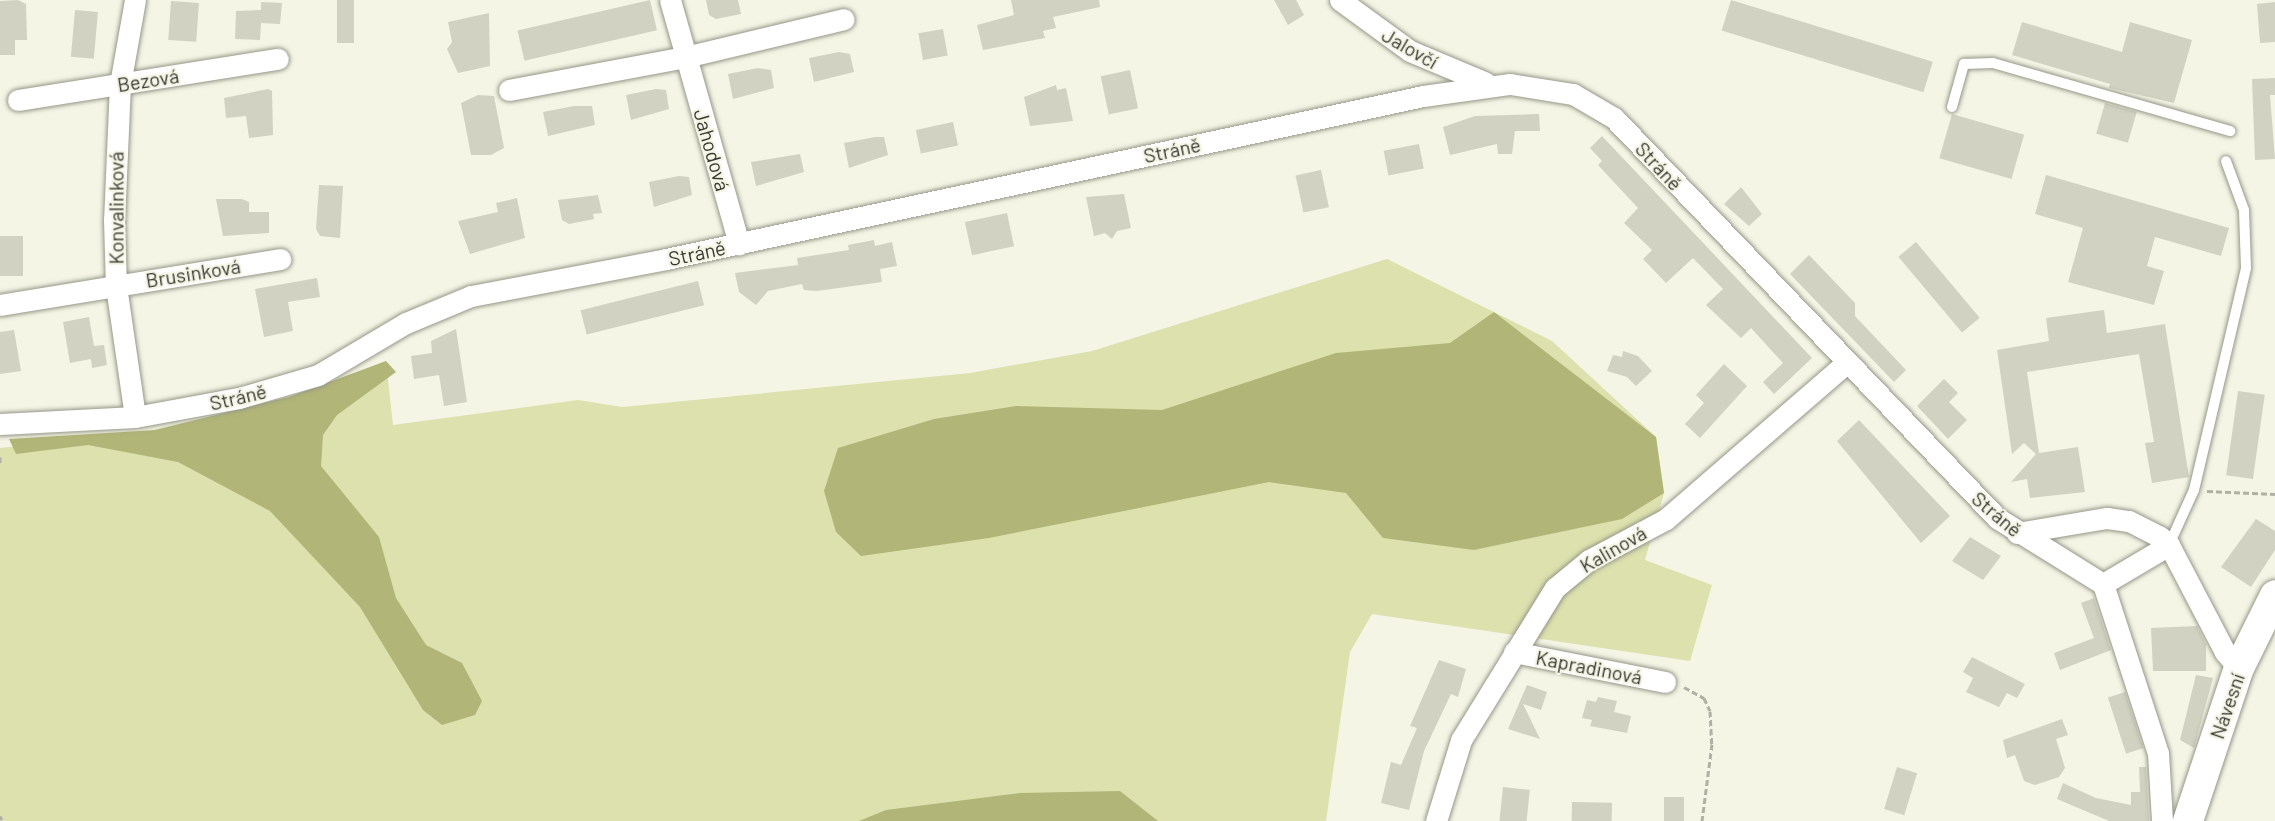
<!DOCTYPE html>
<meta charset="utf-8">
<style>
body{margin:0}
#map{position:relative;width:2275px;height:821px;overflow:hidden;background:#f4f5e5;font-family:Barlow,sans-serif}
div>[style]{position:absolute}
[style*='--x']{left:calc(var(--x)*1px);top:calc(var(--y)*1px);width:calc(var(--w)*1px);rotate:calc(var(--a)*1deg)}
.green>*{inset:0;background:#dde1ae}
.forest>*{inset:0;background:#b1b577}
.building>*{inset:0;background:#d1d2c2;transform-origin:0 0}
.path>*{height:3px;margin-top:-1.5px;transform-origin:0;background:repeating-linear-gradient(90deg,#b0b1a4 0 6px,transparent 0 9px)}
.roads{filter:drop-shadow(0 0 2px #959788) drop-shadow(0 0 2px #959788)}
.lane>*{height:10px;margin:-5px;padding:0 5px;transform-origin:5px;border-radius:5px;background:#fff}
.street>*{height:21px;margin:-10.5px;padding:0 10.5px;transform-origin:10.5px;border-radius:10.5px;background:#fff}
.secondary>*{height:30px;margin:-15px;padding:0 15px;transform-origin:15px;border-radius:15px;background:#fff}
span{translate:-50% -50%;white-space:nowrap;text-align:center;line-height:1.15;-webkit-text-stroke:4.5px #f4f5e5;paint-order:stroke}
.street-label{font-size:20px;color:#383933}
</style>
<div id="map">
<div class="green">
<div style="clip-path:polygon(1387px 259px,1552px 341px,1656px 437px,1664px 493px,1645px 560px,1712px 585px,1690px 661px,1372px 614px,1350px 652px,1326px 821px,0 821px,0 448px,137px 434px,325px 388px,386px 361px,393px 425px,578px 400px,622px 407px,970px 373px,1092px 351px)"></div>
</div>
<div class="forest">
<div style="clip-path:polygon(1494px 312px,1656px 437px,1664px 493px,1622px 519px,1474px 550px,1383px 538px,1346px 493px,1269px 482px,989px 538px,861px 556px,836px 532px,824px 491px,838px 448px,934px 419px,1016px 406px,1162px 410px,1336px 353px,1450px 343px)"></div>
<div style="clip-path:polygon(386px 361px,396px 372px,337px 415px,323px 435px,321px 466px,379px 537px,396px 598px,426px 645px,462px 663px,482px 701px,475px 715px,442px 725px,423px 710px,360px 607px,270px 511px,178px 462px,88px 445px,16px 454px,9px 439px,155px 430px,289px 397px)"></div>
<div style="clip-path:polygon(1120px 791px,1158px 821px,859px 821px,886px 810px,1020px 793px)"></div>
</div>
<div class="building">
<div style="clip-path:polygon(18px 0,26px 4px,27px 40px,15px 40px,15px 55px,0 55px,0 1px)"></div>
<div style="left:337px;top:0;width:17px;height:43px"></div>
<div style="left:650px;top:0;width:31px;height:136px;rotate:77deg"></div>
<div style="clip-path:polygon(706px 0,738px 0,741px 14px,716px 19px,709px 15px)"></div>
<div style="clip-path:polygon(1011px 0,1099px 0,1100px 7px,1053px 17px,1056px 28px,1043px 31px,1045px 38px,983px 50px,977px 25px,1014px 15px)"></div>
<div style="clip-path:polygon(1274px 0,1296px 0,1304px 15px,1288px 25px)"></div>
<div style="left:1731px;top:0;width:211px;height:32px;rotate:17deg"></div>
<div style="left:171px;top:1px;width:28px;height:39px;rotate:4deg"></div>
<div style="clip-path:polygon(261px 2px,282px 3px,280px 24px,261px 23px,260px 40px,235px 39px,236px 11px,261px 10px)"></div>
<div style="clip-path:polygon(2275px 2px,2275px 42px,2260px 43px,2257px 4px)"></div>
<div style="left:75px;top:10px;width:23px;height:47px;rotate:5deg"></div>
<div style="clip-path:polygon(489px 13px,490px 66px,458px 73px,447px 49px,452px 42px,448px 22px)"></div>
<div style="clip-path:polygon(2022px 22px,2122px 52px,2130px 22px,2192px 40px,2174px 103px,2109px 88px,2110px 84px,2012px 55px)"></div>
<div style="left:943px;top:29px;width:27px;height:25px;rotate:80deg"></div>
<div style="clip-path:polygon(839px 52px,850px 54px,854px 72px,814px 82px,809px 58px)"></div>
<div style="clip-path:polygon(758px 68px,771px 70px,774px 88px,733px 99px,728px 74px)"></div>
<div style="left:1130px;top:70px;width:39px;height:30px;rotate:78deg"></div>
<div style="clip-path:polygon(2275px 78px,2275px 95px,2270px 95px,2275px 159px,2255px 160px,2252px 79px)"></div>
<div style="clip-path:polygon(1056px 85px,1057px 90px,1066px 88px,1073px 121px,1030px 126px,1024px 97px)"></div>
<div style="clip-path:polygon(268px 89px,272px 91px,273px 135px,249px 138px,246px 116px,226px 118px,224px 98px)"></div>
<div style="clip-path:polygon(656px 89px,666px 90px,669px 109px,631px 120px,626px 95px)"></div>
<div style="clip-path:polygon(478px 95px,494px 96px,504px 148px,491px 155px,471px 155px,461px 103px)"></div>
<div style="left:2105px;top:103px;width:33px;height:32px;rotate:16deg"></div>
<div style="clip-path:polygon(574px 106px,592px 106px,595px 125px,548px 136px,543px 112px)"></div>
<div style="clip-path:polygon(1539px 114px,1540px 131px,1515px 131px,1512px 154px,1498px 154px,1497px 144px,1450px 155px,1443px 127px,1475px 116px)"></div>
<div style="left:1952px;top:114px;width:75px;height:46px;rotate:16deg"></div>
<div style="left:953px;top:122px;width:24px;height:38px;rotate:78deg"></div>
<div style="clip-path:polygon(1602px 136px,1812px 358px,1774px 394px,1763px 382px,1783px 363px,1751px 328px,1741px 338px,1706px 305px,1723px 289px,1693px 258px,1666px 283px,1643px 259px,1652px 250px,1624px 223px,1638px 208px,1598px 165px,1602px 161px,1590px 148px)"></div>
<div style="clip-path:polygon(875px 137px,884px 137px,888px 155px,849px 168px,844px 143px)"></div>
<div style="left:1419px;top:144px;width:25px;height:36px;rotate:79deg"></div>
<div style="clip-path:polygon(800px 154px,804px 172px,756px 186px,751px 162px)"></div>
<div style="left:1321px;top:170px;width:38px;height:26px;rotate:78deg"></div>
<div style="clip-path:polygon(2046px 175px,2229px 228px,2221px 256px,2155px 237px,2147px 266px,2164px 271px,2154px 305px,2068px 282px,2083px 228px,2035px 214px)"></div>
<div style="clip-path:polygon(679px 176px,689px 177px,692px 195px,654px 207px,649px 182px)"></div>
<div style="clip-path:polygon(319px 185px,343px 186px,340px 238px,320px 236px,316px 229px)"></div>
<div style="clip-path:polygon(1741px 187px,1762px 214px,1749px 226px,1724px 204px)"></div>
<div style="clip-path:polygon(1124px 194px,1131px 228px,1117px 231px,1112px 239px,1105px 233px,1094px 236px,1086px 197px)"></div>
<div style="clip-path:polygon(598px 195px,602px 213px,593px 214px,594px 219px,569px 224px,562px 220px,558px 200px)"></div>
<div style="clip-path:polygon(517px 198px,525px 238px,470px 254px,458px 221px,498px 212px,496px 203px)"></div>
<div style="clip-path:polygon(216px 199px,242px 199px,249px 202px,249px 212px,269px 212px,269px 233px,223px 236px)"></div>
<div style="left:1007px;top:213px;width:34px;height:43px;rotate:78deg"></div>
<div style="left:0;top:236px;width:23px;height:40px"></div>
<div style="clip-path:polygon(874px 240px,875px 246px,892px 242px,897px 266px,880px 269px,882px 282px,817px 291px,804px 290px,802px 284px,768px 291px,756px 305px,739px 292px,735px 273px,798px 265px,797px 258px,849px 250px,848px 245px)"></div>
<div style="left:1916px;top:242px;width:99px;height:23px;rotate:50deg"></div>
<div style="clip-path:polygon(1809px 255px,1855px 303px,1855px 316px,1906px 370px,1894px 382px,1790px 274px)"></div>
<div style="clip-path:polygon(317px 278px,320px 297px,288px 302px,293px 331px,264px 337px,255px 289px)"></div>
<div style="left:698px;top:281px;width:25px;height:121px;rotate:76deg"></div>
<div style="clip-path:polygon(2104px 310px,2107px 333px,2165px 324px,2189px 477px,2152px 483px,2145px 443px,2154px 442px,2139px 354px,2027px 372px,2039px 453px,2078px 447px,2085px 492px,2030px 498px,2027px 479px,2011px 482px,2036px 454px,2024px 443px,2012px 454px,1997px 350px,2049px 341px,2046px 318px)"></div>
<div style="clip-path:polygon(89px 317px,94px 346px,104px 345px,107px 365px,92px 368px,91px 359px,70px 363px,63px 322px)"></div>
<div style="clip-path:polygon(456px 329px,467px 402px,444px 406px,439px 375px,414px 379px,411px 356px,432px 353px,431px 341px)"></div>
<div style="clip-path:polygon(14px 330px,21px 371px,0 374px,0 332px)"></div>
<div style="clip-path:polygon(1623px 351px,1638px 356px,1652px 371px,1636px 386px,1627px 377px,1607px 371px,1613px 355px,1622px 357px)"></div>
<div style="clip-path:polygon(1724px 364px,1747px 386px,1700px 438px,1685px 424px,1704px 403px,1696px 395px)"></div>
<div style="clip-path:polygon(1944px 379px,1958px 393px,1949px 402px,1967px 420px,1948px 439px,1917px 406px)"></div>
<div style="left:2238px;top:391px;width:27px;height:85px;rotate:8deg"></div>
<div style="clip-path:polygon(1859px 420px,1950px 516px,1921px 543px,1837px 441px)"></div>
<div style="clip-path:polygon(2256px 519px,2275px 531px,2275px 550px,2251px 587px,2221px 567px)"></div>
<div style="clip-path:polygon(1970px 537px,2001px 556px,1983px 580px,1952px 561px)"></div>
<div style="clip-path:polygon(2094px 598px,2111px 650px,2060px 670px,2054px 653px,2094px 638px,2081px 603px)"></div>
<div style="clip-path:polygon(2197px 626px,2206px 644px,2206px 671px,2153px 671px,2151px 628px)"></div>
<div style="clip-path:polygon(1972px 657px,2025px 684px,2017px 698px,2007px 693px,1999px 707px,1966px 692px,1973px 678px,1963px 672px)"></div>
<div style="clip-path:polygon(1439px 660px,1466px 669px,1458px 697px,1451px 694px,1424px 751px,1409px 810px,1381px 803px,1391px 762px,1401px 765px,1417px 728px,1410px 726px)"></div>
<div style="clip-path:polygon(2196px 675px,2213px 678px,2194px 748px,2180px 740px)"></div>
<div style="clip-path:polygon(1527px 685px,1547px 692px,1541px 710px,1523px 704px,1540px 739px,1508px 729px)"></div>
<div style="left:2125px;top:692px;width:59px;height:18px;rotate:72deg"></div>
<div style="clip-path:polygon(1598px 697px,1617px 701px,1614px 712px,1631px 716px,1627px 733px,1590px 726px,1592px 720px,1582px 718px,1587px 700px,1596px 702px)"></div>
<div style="clip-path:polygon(2062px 719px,2068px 735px,2056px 739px,2065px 768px,2059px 777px,2035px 785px,2024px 781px,2015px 755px,2007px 758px,2003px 740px)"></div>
<div style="left:1897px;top:767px;width:21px;height:44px;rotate:17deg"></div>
<div style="clip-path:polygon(2139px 767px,2146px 767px,2149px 821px,2109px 821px,2057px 799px,2063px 783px,2096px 798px,2131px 805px,2131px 792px,2140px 792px)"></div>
<div style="left:1503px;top:787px;width:27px;height:34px;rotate:6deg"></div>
<div style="left:1664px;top:797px;width:20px;height:24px"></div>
<div style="left:1572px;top:802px;width:40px;height:19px;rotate:1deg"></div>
</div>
<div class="path">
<div style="--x:0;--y:457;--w:8;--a:90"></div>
<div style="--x:2207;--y:491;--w:68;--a:2.5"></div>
<div style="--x:1684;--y:687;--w:23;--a:29"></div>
<div style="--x:1704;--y:698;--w:14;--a:65"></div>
<div style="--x:1710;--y:711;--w:33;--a:87"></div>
<div style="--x:1712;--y:744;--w:78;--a:97.4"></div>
<div style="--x:0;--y:816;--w:4;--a:63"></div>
</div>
<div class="roads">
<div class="lane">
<div style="--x:1952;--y:107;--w:45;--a:-74.4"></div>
<div style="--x:1964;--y:64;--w:29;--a:-2"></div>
<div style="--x:1993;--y:63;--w:247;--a:16"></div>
<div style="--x:2169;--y:545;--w:60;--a:-65.6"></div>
<div style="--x:2194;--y:490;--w:228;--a:-76.8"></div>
<div style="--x:2246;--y:268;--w:58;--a:-92"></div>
<div style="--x:2244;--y:210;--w:52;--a:-110.2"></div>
</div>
<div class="street">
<div style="--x:135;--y:0;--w:85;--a:100.1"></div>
<div style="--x:120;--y:84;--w:136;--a:92.5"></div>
<div style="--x:114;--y:220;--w:66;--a:88.3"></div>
<div style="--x:116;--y:286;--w:132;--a:81.7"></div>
<div style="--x:670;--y:0;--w:254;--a:74.2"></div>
<div style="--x:1340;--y:0;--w:87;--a:36.1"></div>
<div style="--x:1410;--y:51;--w:82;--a:22.8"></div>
<div style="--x:509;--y:90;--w:179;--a:-10.6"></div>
<div style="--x:685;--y:57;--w:163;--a:-13.4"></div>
<div style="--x:18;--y:100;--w:263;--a:-9"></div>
<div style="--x:0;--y:305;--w:284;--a:-9.3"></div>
<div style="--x:0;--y:424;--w:135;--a:-3"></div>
<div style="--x:135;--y:417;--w:106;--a:-10.4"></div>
<div style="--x:239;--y:398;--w:82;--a:-16.2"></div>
<div style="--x:318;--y:375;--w:102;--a:-30.6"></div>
<div style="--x:406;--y:323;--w:70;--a:-22.6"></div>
<div style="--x:471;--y:296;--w:198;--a:-10.7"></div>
<div style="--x:666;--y:259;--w:774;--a:-12.15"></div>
<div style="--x:1423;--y:96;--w:88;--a:-7.9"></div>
<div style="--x:1510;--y:84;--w:64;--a:9"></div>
<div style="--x:1573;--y:94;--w:48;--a:30.3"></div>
<div style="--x:1614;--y:118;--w:554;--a:46.24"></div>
<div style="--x:1997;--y:518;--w:125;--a:31.9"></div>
<div style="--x:2017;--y:533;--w:91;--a:-9.5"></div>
<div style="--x:2107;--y:518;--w:22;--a:8"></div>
<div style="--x:2129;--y:521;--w:35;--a:27"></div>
<div style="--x:2160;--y:537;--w:12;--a:42"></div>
<div style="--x:2169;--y:545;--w:121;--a:62.4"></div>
<div style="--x:2225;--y:652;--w:21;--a:49"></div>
<div style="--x:2103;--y:584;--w:178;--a:72"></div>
<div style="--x:2158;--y:753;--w:68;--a:86.6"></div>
<div style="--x:2103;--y:584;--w:77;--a:-30.6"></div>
<div style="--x:1514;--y:652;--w:154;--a:11.2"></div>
<div style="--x:1436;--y:821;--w:85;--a:-72.8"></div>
<div style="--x:1461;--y:740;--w:179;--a:-58.3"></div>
<div style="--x:1555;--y:588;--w:44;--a:-39.5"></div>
<div style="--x:1589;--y:560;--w:87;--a:-28"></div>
<div style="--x:1666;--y:519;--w:237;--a:-40.9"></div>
</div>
<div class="secondary">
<div style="--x:2188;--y:821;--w:161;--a:-71.6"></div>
<div style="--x:2239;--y:668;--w:81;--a:-63.7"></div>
</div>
</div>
<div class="street-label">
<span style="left:1410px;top:48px;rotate:30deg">Jalovčí</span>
<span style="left:148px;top:80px;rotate:-9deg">Bezová</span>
<span style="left:712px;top:150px;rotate:74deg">Jahodová</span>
<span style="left:1172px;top:150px;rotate:-12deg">Stráně</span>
<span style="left:1659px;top:166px;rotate:47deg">Stráně</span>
<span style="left:116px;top:208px;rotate:-90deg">Konvalinková</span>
<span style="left:697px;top:253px;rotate:-12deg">Stráně</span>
<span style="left:193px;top:273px;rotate:-9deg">Brusinková</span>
<span style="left:238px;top:397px;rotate:-13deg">Stráně</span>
<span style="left:1997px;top:514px;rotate:40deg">Stráně</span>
<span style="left:1613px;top:549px;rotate:-30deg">Kalinová</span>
<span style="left:1589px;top:667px;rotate:11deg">Kapradinová</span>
<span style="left:2227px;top:706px;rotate:-71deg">Návesní</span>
</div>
</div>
